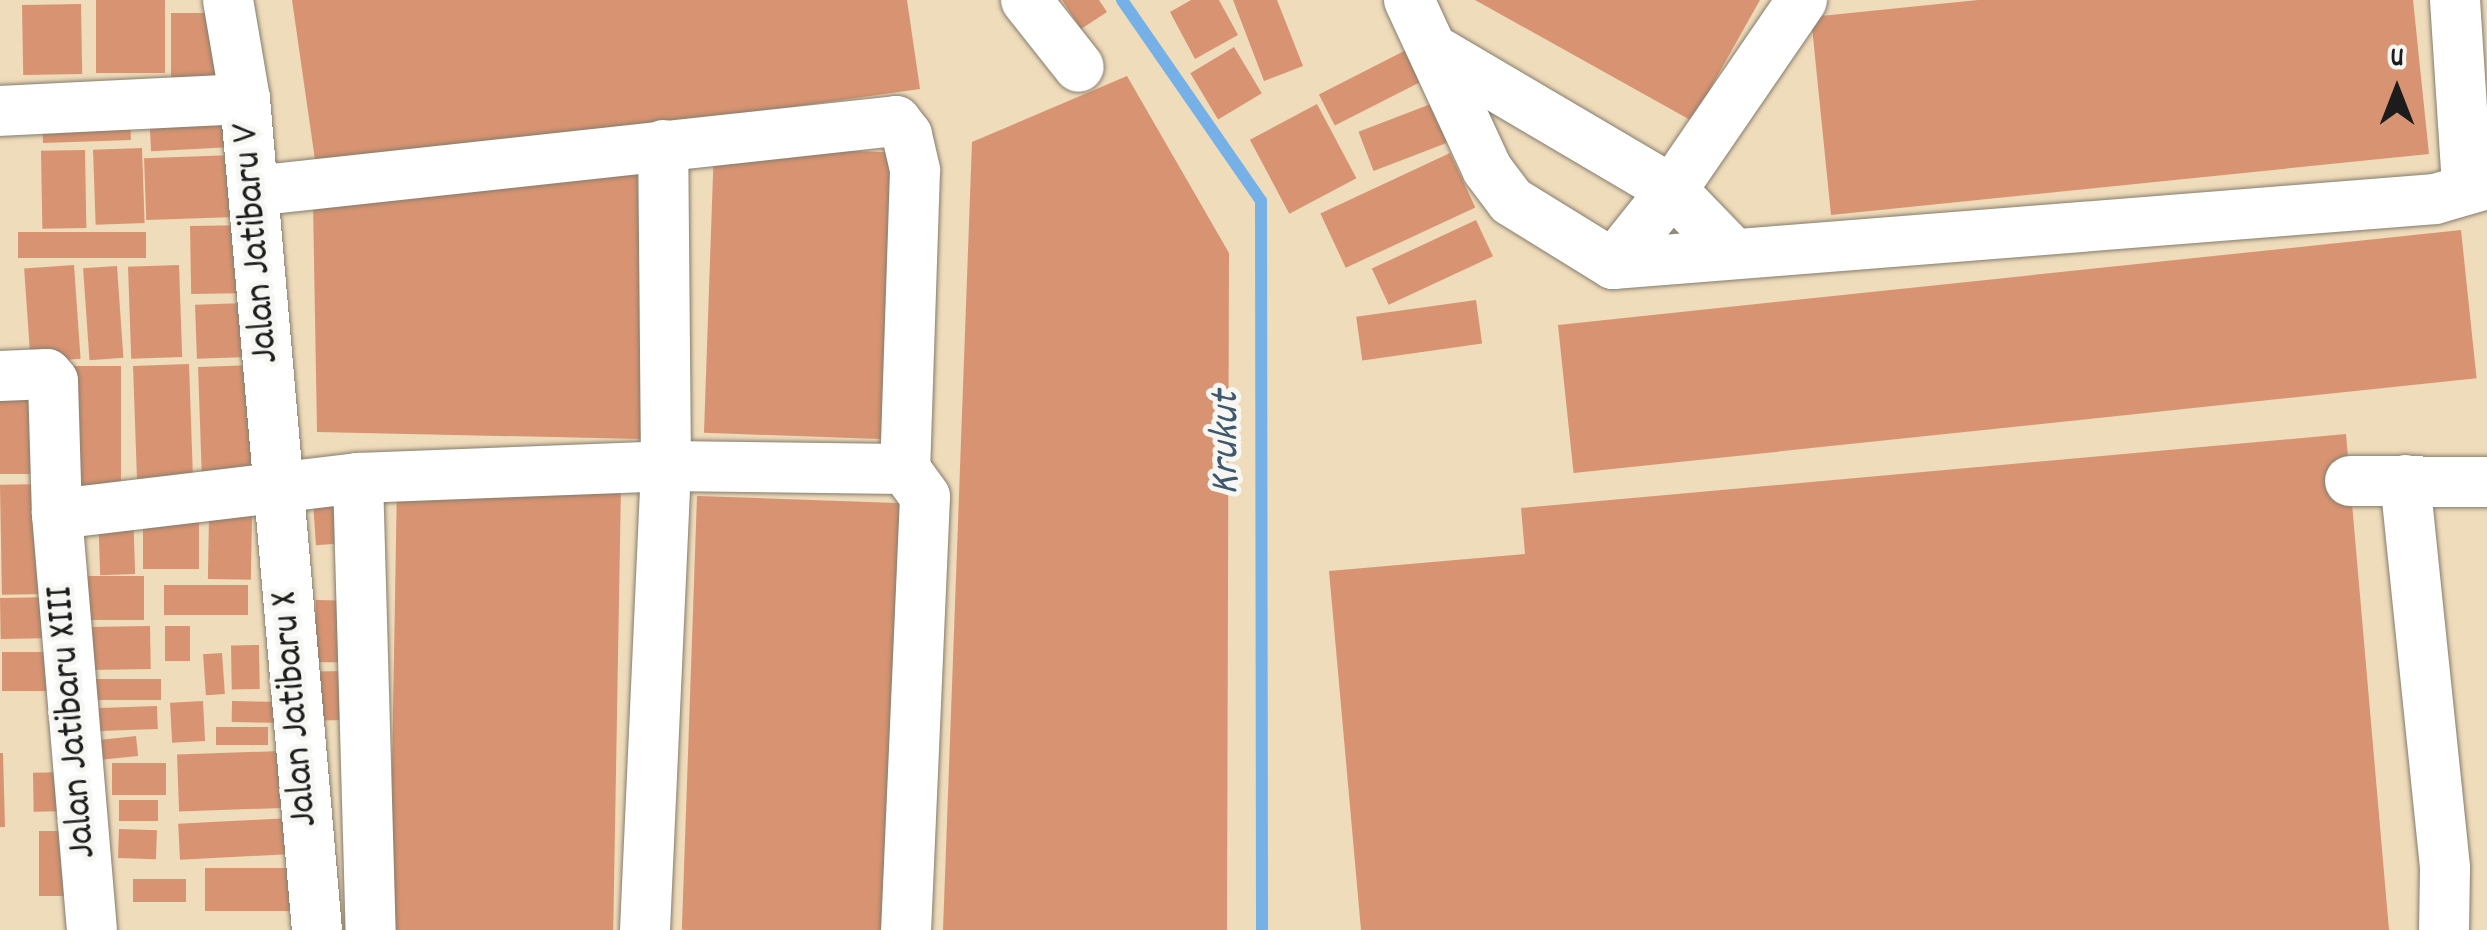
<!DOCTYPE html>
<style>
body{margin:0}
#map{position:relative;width:2487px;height:930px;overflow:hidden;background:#efdcbb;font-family:Dekko,sans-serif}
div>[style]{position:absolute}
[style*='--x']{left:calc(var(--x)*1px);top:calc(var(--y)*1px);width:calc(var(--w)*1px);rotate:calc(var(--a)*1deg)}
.stream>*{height:12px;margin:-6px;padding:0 6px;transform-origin:6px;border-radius:6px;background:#75b1e7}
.building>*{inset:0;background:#d89472;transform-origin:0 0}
.roads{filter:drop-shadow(0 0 2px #867c6c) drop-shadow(0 0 2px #867c6c)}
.minor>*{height:50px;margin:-25px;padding:0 25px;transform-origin:25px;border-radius:25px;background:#fff}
span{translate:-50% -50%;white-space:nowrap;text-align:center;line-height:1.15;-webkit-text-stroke:10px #f6f6f2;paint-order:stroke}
.street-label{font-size:40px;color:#1c1c1c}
.water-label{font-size:42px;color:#40586d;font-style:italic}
.north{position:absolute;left:2347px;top:40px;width:100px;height:100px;-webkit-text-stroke:8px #f6f6f2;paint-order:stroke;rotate:0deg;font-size:28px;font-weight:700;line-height:40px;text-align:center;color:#1c1c1c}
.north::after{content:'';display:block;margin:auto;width:35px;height:45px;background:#1c1c1c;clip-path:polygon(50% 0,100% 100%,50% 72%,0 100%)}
</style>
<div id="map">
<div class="stream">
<div style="--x:1122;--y:0;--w:244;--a:55.3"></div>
<div style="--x:1261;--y:201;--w:729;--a:89.92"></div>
</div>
<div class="building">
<div style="left:96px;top:0;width:69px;height:73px"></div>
<div style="clip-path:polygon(292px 0,907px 0,920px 89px,317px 174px)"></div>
<div style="clip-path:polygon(1062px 0,1099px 0,1107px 12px,1081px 29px)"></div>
<div style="clip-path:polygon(1191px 0,1219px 0,1238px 35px,1195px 59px,1170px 12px)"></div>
<div style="clip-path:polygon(1233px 0,1277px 0,1303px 66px,1264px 81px)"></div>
<div style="clip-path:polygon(1475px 0,1760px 0,1692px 121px)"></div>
<div style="clip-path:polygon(1978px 0,2413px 0,2429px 154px,1831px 215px,1811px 17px)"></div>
<div style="left:81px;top:4px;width:70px;height:59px;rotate:89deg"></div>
<div style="left:171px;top:13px;width:60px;height:74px"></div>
<div style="left:1234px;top:47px;width:54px;height:51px;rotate:59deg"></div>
<div style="left:1408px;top:49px;width:35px;height:100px;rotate:63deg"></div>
<div style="clip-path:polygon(1127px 76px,1229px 253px,1227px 930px,943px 930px,972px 142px)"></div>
<div style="left:1436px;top:102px;width:42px;height:83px;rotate:69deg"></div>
<div style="left:1317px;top:104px;width:84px;height:76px;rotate:62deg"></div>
<div style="left:231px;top:110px;width:37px;height:82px;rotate:87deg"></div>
<div style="left:130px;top:114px;width:26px;height:88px;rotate:88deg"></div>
<div style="left:714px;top:146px;width:190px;height:287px;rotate:2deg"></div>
<div style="left:142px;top:148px;width:75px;height:49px;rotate:88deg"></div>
<div style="clip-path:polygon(637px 149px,643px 439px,317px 432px,313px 202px)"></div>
<div style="left:85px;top:150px;width:78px;height:44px;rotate:89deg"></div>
<div style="left:1450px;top:153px;width:60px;height:143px;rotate:65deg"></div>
<div style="left:234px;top:155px;width:62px;height:90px;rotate:88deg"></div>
<div style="left:1476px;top:220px;width:40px;height:115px;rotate:65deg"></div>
<div style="left:251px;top:225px;width:68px;height:61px;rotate:89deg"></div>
<div style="left:2461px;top:230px;width:149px;height:908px;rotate:84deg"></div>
<div style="left:18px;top:232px;width:128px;height:26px"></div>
<div style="left:74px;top:265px;width:94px;height:50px;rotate:86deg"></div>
<div style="left:179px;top:265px;width:92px;height:51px;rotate:88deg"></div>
<div style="left:117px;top:266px;width:92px;height:34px;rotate:86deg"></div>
<div style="left:1476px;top:300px;width:44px;height:121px;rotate:82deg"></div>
<div style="left:246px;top:303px;width:54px;height:51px;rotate:88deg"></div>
<div style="left:189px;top:364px;width:119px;height:56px;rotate:88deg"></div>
<div style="left:254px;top:365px;width:116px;height:56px;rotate:88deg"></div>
<div style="left:121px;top:366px;width:133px;height:51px;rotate:90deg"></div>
<div style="left:0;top:381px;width:46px;height:93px"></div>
<div style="clip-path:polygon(2346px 434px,2389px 930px,1361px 930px,1329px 571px,1525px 554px,1521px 508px)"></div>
<div style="left:397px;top:483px;width:224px;height:447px;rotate:1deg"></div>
<div style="left:45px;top:484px;width:110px;height:45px;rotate:89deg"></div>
<div style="left:345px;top:487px;width:56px;height:33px;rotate:86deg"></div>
<div style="left:697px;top:496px;width:214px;height:434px;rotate:2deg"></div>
<div style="left:133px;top:511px;width:63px;height:35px;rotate:88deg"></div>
<div style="left:143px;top:515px;width:56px;height:54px"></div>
<div style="left:209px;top:515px;width:43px;height:64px;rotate:1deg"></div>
<div style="left:86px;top:576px;width:58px;height:44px"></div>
<div style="left:248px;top:585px;width:30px;height:84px;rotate:90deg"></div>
<div style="left:56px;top:597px;width:41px;height:56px;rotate:89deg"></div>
<div style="left:316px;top:600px;width:39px;height:62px;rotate:1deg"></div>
<div style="left:150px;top:626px;width:43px;height:62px;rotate:89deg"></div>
<div style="left:165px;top:626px;width:25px;height:35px"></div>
<div style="left:259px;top:645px;width:44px;height:28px;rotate:89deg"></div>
<div style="left:67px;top:652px;width:39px;height:65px;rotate:90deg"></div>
<div style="left:222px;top:653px;width:41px;height:19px;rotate:86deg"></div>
<div style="left:345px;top:671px;width:49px;height:29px;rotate:89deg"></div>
<div style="left:93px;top:679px;width:68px;height:21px"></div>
<div style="left:203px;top:701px;width:40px;height:33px;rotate:87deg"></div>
<div style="left:232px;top:701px;width:58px;height:21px;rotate:1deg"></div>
<div style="left:157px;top:706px;width:23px;height:58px;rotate:88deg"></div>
<div style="left:216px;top:727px;width:52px;height:18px"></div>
<div style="left:136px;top:736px;width:20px;height:35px;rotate:84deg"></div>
<div style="left:280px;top:751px;width:57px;height:103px;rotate:88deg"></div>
<div style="clip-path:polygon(0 753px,3px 753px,5px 827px,0 827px)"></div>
<div style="left:112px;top:763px;width:54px;height:32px"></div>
<div style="left:70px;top:772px;width:39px;height:37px;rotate:89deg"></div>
<div style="left:158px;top:800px;width:21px;height:39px;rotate:90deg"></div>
<div style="left:290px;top:818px;width:36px;height:112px;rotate:87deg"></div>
<div style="left:119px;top:829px;width:38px;height:29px;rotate:2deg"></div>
<div style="left:39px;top:831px;width:40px;height:65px"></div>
<div style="left:205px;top:868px;width:89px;height:43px"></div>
<div style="left:186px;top:879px;width:23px;height:53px;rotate:90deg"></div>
</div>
<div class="roads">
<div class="minor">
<div style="--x:228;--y:0;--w:100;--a:80.3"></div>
<div style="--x:245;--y:99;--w:834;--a:85.05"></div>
<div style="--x:1026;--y:0;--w:85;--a:51.7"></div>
<div style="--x:1409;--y:0;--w:186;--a:65.2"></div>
<div style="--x:1487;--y:169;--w:40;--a:53"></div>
<div style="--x:1511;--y:201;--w:120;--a:31.7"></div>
<div style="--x:2455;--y:0;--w:187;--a:86.3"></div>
<div style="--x:1436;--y:51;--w:274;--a:30.5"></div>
<div style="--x:1672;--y:190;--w:85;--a:46"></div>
<div style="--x:0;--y:111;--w:245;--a:-2.8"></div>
<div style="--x:253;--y:191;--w:647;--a:-6.21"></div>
<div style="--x:896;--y:121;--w:18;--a:52"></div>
<div style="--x:907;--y:135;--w:37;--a:77"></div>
<div style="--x:915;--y:171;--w:298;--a:91.9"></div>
<div style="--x:1613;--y:264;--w:825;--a:-4.52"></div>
<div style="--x:2435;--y:199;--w:54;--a:-16.1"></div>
<div style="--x:1613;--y:264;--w:95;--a:-51.4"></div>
<div style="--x:1672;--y:190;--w:230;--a:-55.6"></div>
<div style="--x:0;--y:376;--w:47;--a:-2.4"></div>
<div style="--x:47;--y:374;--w:9;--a:49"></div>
<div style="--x:53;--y:381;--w:133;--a:88.3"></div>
<div style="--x:57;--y:514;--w:303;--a:-6.8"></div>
<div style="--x:358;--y:478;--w:308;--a:-2.2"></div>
<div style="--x:666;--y:466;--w:239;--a:0.7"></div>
<div style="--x:905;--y:469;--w:34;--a:54"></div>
<div style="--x:925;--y:497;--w:433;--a:92.5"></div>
<div style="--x:358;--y:478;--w:452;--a:88.4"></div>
<div style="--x:2405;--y:480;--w:391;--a:84.1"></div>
<div style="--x:2445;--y:869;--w:61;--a:90.9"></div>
<div style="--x:2350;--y:481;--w:137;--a:0.4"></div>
<div style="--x:57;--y:514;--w:417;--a:85.2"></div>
<div style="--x:645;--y:930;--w:464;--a:-87.4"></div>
<div style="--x:666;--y:466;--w:321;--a:-90.5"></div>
</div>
</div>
<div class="street-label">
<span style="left:258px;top:243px;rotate:-95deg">Jalan Jatibaru V</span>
<span style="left:297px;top:709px;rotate:-95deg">Jalan Jatibaru X</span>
<span style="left:74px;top:722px;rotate:-95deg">Jalan Jatibaru XIII</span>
</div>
<div class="water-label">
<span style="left:1228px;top:443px;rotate:-90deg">Krukut</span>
</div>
<div class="north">U</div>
</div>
